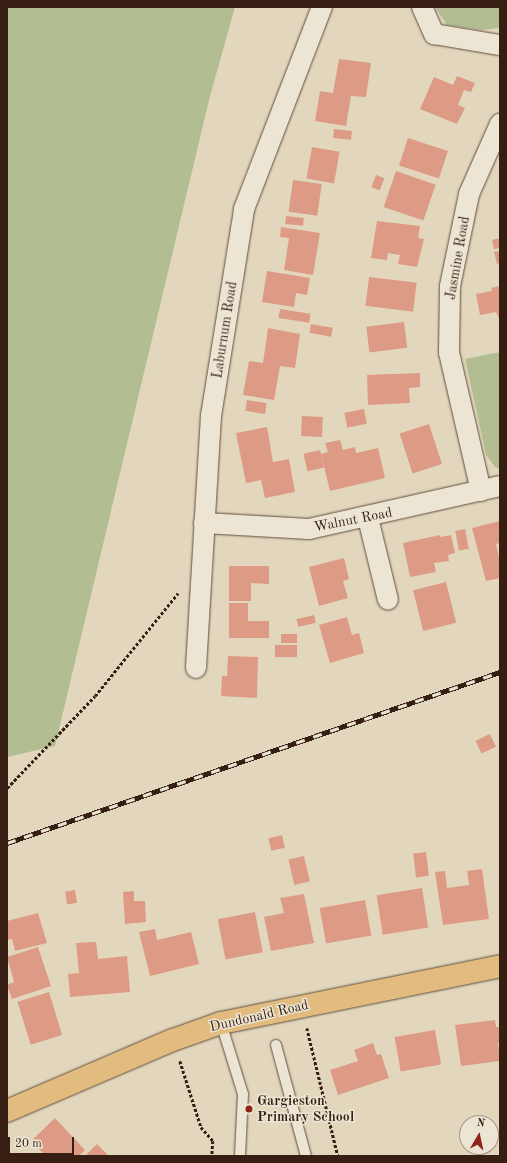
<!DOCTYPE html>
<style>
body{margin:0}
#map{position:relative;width:507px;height:1163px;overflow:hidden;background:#e2d7bd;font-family:"Old Standard TT",serif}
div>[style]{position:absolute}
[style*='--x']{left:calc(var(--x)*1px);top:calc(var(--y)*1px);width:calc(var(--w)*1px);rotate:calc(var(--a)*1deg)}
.green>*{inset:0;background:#b2be92}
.building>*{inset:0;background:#dd9b85;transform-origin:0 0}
.path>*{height:2.5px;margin-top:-1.25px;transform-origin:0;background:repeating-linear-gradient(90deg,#361e13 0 3px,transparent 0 5px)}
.roads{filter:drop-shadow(0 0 1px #614c3e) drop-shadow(0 0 1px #614c3e)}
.service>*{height:10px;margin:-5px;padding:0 5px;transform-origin:5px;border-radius:5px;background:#ece5d4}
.minor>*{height:20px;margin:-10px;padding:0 10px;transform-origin:10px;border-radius:10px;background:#ece5d4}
.primary>*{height:22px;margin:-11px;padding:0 11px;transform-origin:11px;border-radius:11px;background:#e1bc7e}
.rail>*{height:4.5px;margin-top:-2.25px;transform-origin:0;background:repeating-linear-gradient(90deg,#ece5d4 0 9px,#361e13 0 18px);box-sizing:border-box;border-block:1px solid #361e13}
.dots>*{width:11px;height:11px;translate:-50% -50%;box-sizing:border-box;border:2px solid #ece5d4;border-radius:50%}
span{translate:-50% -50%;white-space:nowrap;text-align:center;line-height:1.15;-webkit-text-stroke:3px #ece5d4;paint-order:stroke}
.street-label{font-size:14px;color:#361e13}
.poi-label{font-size:14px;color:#361e13;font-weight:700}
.left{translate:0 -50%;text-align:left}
.frame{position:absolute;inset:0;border:8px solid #361e13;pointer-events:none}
.north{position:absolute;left:459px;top:1115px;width:40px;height:40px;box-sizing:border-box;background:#ece5d4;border:1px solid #a39587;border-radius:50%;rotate:9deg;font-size:11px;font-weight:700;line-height:16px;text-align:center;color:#361e13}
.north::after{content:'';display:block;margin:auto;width:14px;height:18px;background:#8f2418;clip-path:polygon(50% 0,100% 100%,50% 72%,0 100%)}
.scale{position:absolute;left:8px;top:1137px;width:66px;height:18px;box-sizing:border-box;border:2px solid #361e13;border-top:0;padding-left:5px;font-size:12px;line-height:14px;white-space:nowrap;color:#361e13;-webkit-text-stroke:3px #ece5d4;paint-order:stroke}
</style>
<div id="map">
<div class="green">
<div style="clip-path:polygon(7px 7px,235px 7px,209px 100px,55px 746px,7px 757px)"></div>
<div style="clip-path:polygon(435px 7px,500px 7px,500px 28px,481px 30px,447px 25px)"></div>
<div style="clip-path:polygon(500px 352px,500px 469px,495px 467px,486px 455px,465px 359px)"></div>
</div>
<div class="building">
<div style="clip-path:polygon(339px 59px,371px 63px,366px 97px,351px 96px,346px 126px,315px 121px,320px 91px,333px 93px)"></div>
<div style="clip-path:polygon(457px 76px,475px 83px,471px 92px,464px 90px,458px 105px,465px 108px,457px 124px,420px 109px,434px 77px,453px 85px)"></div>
<div style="left:334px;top:129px;width:18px;height:9px;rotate:6deg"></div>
<div style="left:408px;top:138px;width:42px;height:29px;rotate:18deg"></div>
<div style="left:312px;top:147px;width:28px;height:32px;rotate:10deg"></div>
<div style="left:396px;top:171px;width:42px;height:38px;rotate:19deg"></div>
<div style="left:376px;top:175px;width:9px;height:13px;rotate:21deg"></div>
<div style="left:293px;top:180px;width:29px;height:32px;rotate:8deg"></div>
<div style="left:286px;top:216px;width:18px;height:8px;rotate:6deg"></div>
<div style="clip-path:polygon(377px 221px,420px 226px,418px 238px,424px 239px,417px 267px,398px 264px,400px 255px,388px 253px,387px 260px,371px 258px)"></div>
<div style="clip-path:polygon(281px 227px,320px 233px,313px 275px,284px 270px,289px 238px,280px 237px)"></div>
<div style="clip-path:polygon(500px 238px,500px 248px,494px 249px,492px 240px)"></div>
<div style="clip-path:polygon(500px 251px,500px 263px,497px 264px,494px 252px)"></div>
<div style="clip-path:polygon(267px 271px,310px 278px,307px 295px,296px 293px,294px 307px,262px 302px)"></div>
<div style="left:369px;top:277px;width:48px;height:29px;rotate:7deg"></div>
<div style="clip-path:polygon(500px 286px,500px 320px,496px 312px,480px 315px,476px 294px,492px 291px,491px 288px)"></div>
<div style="left:280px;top:309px;width:31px;height:9px;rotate:9deg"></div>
<div style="left:404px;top:322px;width:26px;height:38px;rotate:83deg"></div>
<div style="left:311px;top:324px;width:22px;height:9px;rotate:10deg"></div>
<div style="clip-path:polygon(268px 328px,300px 334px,295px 368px,280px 366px,274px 400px,243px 395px,249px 361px,263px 363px)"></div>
<div style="clip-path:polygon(420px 373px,420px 387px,409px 388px,410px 403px,368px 405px,367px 375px)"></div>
<div style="left:247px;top:400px;width:20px;height:11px;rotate:9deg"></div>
<div style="left:364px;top:409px;width:15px;height:20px;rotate:79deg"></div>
<div style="left:302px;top:416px;width:21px;height:20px;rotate:3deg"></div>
<div style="left:429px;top:424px;width:42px;height:31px;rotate:72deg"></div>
<div style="clip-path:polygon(267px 427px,273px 462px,289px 459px,295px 492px,265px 498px,261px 480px,246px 483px,236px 433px)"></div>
<div style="clip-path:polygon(340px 440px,343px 450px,355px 447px,356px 453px,378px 448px,385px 478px,330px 491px,321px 454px,328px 452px,325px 443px)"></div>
<div style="left:320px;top:450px;width:18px;height:17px;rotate:77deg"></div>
<div style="clip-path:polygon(500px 521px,500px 543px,496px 544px,500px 562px,500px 578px,486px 581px,472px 528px)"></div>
<div style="left:465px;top:529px;width:20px;height:10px;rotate:79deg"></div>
<div style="clip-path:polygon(440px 535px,440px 537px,451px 535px,455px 553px,448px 555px,449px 561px,434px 563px,436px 572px,410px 577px,403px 543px)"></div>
<div style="clip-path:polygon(344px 558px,349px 579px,343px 581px,348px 598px,319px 606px,309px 567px)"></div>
<div style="clip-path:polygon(229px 566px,269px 566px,269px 584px,251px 583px,251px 601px,229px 601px)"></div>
<div style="left:446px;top:582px;width:42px;height:34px;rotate:76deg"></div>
<div style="clip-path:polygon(229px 603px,248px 603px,248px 621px,269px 621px,269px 638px,229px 638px)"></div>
<div style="left:314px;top:615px;width:8px;height:18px;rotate:76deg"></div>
<div style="clip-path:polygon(347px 617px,352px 635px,359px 633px,364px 653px,330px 663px,319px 625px)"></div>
<div style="left:281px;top:634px;width:16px;height:9px"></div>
<div style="left:297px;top:645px;width:12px;height:22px;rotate:90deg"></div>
<div style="clip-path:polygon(228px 656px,258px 657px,257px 698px,221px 696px,222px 676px,227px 676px)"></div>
<div style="left:490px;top:734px;width:14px;height:16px;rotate:65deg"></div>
<div style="left:282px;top:835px;width:13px;height:14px;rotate:77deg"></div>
<div style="left:426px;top:852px;width:24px;height:13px;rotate:83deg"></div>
<div style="left:304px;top:856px;width:26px;height:16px;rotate:77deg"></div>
<div style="clip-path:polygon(482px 869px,489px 919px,443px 925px,435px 872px,445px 871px,447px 888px,469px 885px,467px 871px)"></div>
<div style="left:422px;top:888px;width:40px;height:46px;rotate:81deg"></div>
<div style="left:75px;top:890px;width:13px;height:10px;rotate:81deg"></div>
<div style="clip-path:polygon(134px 891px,134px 901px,145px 901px,146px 922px,125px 924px,123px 892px)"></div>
<div style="clip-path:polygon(304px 894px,314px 943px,271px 951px,264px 917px,284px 913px,280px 898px)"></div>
<div style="left:365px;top:900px;width:36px;height:46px;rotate:80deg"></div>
<div style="left:255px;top:912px;width:41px;height:38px;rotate:79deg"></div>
<div style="clip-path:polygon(38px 913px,47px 943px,15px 951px,12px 939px,7px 940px,7px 921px)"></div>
<div style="clip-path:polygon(155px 929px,157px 940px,191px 932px,199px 964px,150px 976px,139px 932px)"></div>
<div style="clip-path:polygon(96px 942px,98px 959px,127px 956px,130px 992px,70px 997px,68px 974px,79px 973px,76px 943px)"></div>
<div style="clip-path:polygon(38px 947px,51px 986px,12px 999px,7px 985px,14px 982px,7px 957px)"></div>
<div style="left:49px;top:992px;width:45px;height:33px;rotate:73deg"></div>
<div style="clip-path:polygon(495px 1020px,496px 1027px,500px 1027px,500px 1043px,498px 1043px,500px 1061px,461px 1066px,455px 1025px)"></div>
<div style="left:435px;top:1030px;width:35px;height:41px;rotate:80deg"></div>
<div style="clip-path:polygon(373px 1043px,377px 1055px,381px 1054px,389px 1078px,338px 1095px,330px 1070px,358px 1061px,354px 1050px)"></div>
<div style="clip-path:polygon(55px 1118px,85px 1150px,79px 1156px,46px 1156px,31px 1141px)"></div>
<div style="clip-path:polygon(97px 1144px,107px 1154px,105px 1156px,85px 1156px)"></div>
</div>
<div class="path">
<div style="--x:7;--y:788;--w:127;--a:-46.3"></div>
<div style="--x:95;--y:696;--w:132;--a:-51.1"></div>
<div style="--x:307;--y:1028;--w:132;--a:76.4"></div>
<div style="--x:180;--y:1061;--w:69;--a:72.3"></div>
<div style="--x:201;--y:1127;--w:18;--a:49"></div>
<div style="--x:213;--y:1141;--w:15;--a:94"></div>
</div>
<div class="roads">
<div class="service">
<div style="--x:221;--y:1023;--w:74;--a:72.8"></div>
<div style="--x:243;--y:1094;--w:62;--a:92.8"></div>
<div style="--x:276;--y:1045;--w:115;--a:74.9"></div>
</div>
<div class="minor">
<div style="--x:422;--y:7;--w:30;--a:66"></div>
<div style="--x:434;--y:34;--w:67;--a:9.5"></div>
<div style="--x:481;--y:491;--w:143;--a:-103"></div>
<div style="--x:449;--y:352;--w:66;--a:-89.1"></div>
<div style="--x:450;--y:286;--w:94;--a:-78.3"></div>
<div style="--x:469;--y:194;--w:77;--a:-66.1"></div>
<div style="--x:368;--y:518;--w:84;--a:76.3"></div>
<div style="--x:204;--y:523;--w:105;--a:3.3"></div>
<div style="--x:309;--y:529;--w:196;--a:-12.7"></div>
<div style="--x:196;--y:668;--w:252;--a:-86.6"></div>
<div style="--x:211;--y:416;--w:210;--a:-80.9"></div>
<div style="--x:244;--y:209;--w:217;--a:-68.9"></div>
</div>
<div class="primary">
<div style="--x:7;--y:1111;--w:181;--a:-23.2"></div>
<div style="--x:173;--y:1040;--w:51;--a:-19.5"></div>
<div style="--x:221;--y:1023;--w:285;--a:-11.5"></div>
</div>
</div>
<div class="rail">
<div style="--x:7;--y:843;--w:522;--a:-19.13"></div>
</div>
<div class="dots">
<div style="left:249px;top:1109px;background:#8f2418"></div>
</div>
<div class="street-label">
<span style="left:458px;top:258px;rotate:-80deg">Jasmine Road</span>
<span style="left:225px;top:330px;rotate:-81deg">Laburnum Road</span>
<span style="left:353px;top:520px;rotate:-11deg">Walnut Road</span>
<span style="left:259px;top:1016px;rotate:-13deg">Dundonald Road</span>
</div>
<div class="poi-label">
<span class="left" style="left:257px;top:1109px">Gargieston<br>Primary School</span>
</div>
<div class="frame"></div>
<div class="north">N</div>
<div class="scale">20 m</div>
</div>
